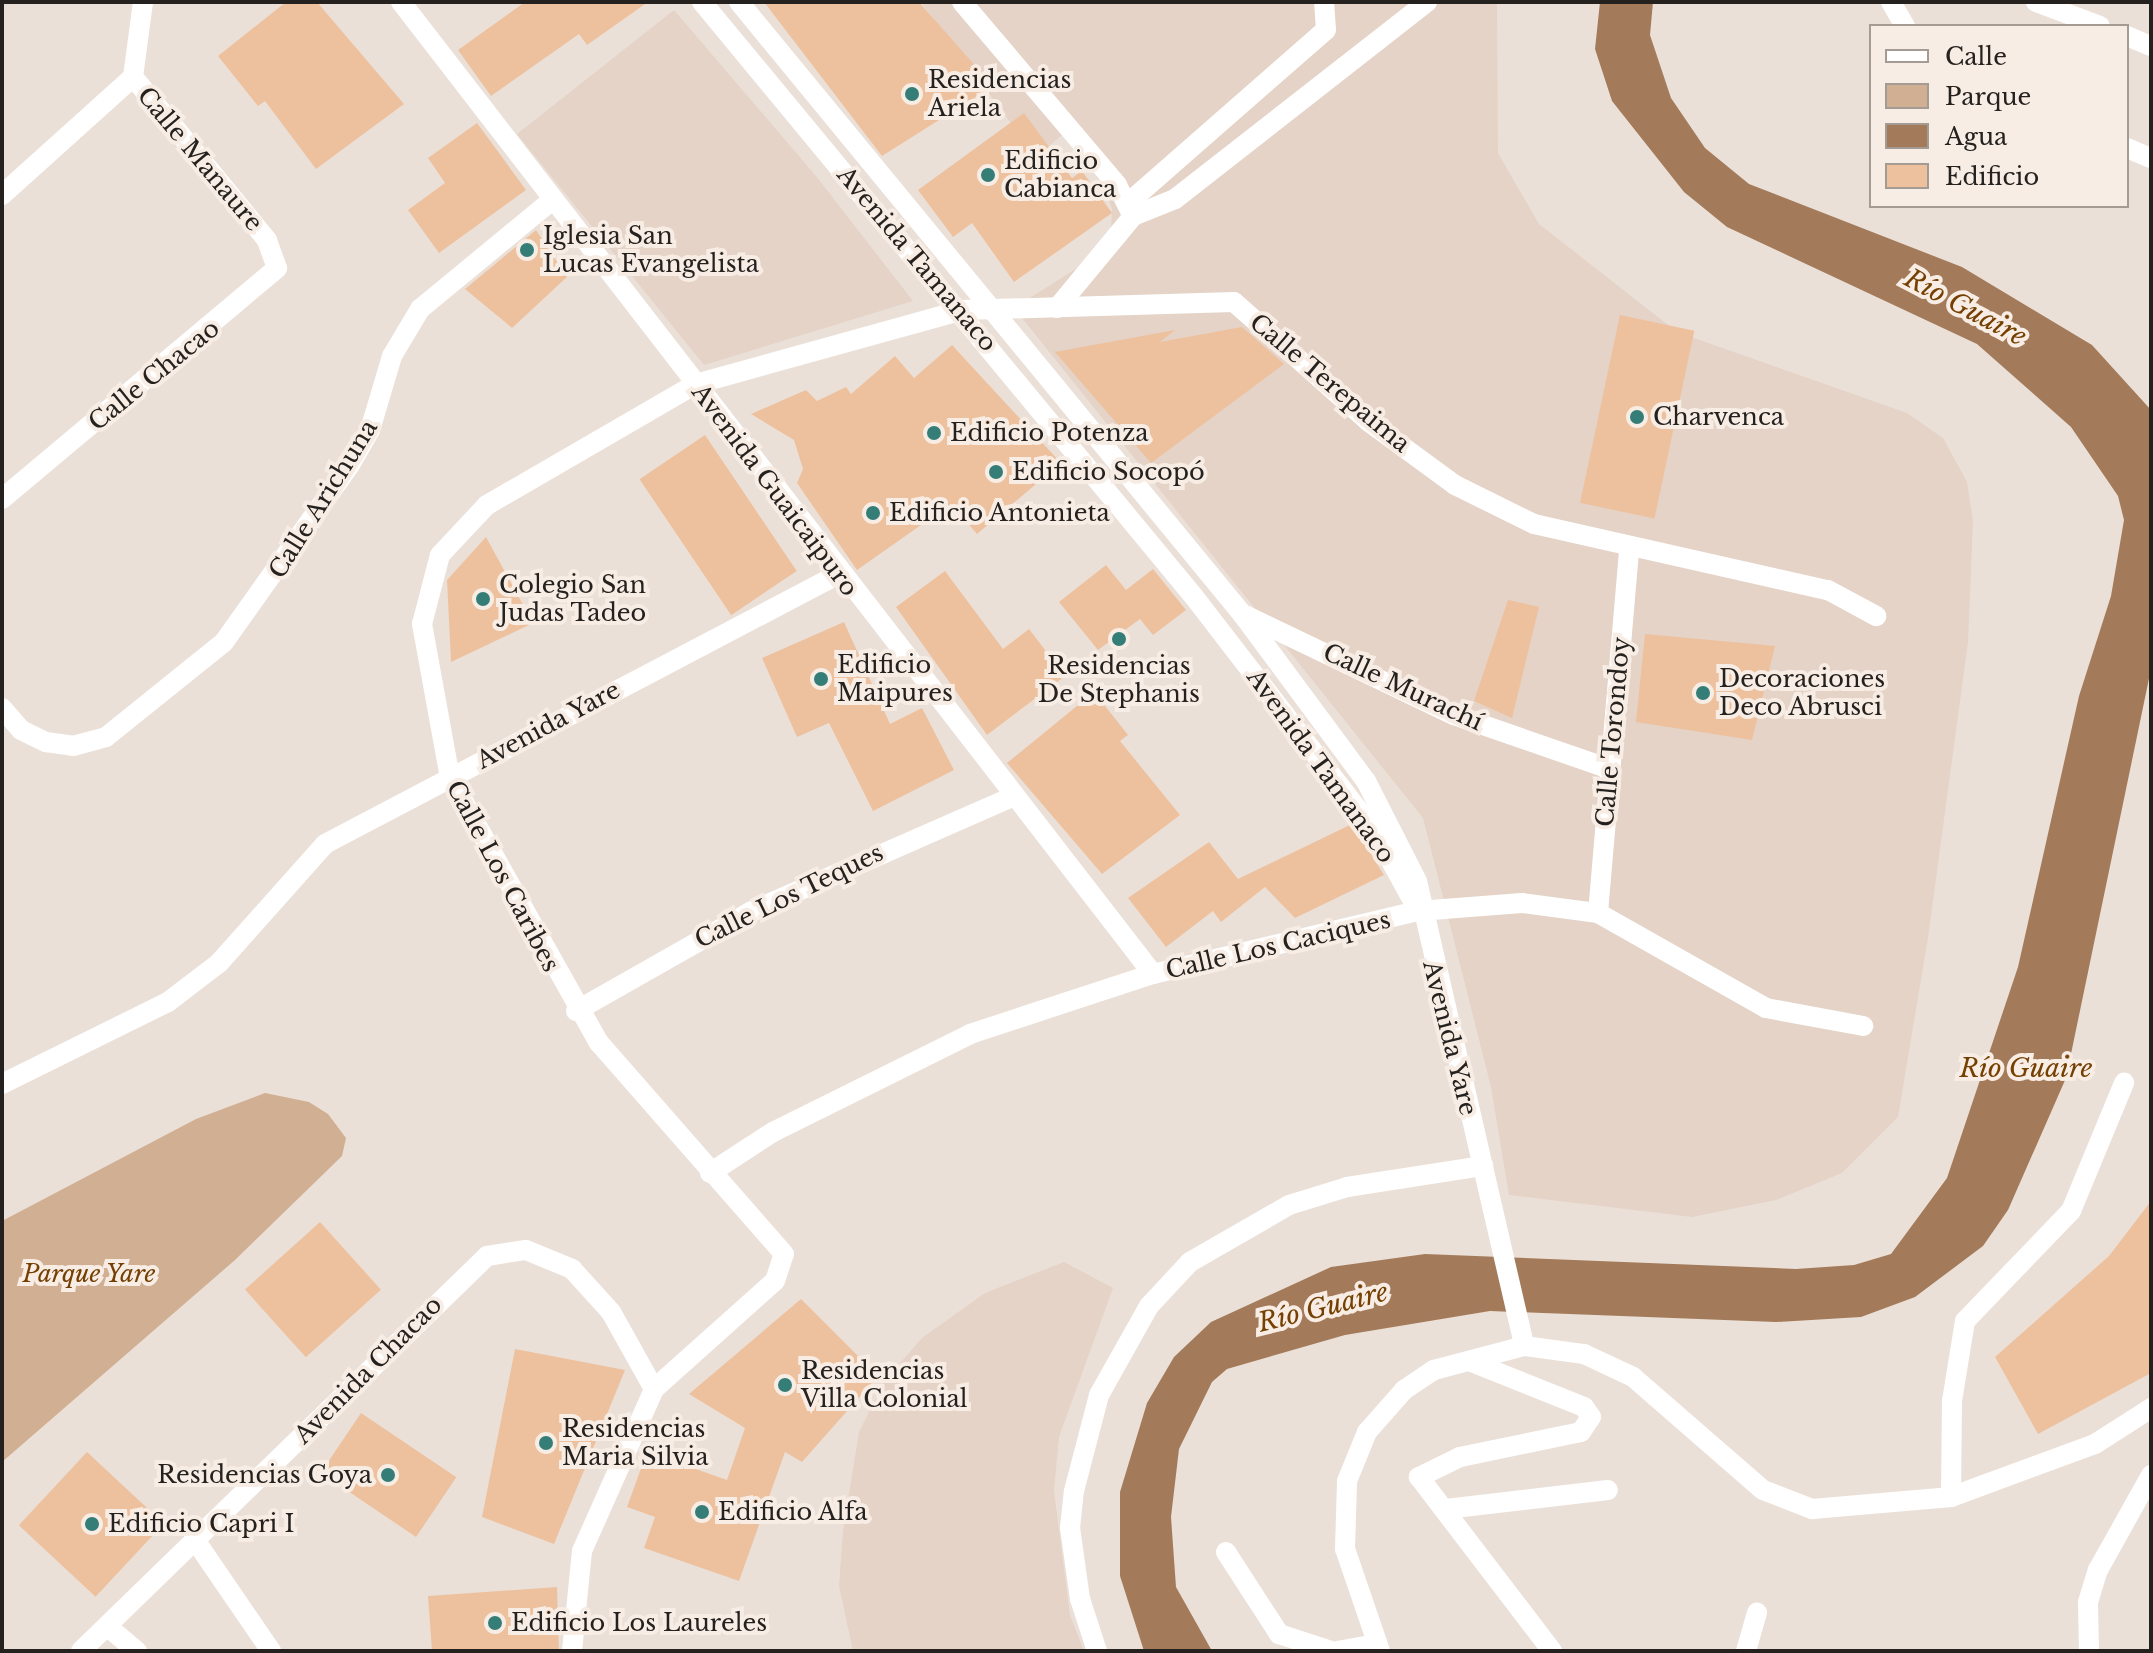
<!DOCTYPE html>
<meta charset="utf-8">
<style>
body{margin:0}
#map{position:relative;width:2153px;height:1653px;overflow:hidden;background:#ebe0d8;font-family:"Libre Baskerville",serif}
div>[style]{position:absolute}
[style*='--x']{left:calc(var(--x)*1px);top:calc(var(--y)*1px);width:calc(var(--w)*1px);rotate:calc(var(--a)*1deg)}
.built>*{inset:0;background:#e4d3c6}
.green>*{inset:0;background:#d1af93}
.water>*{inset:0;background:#a47b5a}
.building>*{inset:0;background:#edc19e;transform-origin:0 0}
.minor>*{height:20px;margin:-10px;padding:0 10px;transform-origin:10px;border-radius:10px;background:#fff}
.dots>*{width:22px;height:22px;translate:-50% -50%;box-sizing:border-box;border:4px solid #f8ede5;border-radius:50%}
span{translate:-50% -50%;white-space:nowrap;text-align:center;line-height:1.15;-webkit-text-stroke:8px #f8ede5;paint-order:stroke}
.poi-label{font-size:24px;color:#25211e}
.left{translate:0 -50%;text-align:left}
.right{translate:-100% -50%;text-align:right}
.street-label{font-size:24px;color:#25211e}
.park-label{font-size:24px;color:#754002;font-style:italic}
.water-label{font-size:26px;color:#754002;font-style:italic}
.frame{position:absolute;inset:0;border:4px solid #25211e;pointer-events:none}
.legend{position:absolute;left:1869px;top:24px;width:260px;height:184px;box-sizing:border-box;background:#f8ede5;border:2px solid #a49b95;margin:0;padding:10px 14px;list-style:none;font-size:24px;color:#25211e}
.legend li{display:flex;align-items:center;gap:16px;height:40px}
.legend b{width:40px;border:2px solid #a49b95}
</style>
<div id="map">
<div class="built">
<div style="clip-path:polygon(921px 2px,1497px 2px,1498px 153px,1539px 224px,1677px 332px,1907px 413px,1943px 438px,1967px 482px,1973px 521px,1968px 642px,1928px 938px,1898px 1117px,1842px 1173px,1776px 1200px,1692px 1217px,1509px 1195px,1491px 1087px,1423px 818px,1014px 308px,1088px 261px,1111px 232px,1112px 209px,1104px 186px,1062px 135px,1036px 157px)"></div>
<div style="clip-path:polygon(674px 10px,816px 176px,913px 301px,704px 365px,517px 134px)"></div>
<div style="clip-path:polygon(1064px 1262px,1113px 1288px,1059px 1437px,1054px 1491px,1070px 1615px,1084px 1651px,853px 1651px,839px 1586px,843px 1531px,859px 1432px,885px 1380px,922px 1338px,985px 1293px)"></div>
</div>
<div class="green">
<div style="clip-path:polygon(265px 1093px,309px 1102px,328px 1114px,346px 1138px,342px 1156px,235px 1260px,2px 1462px,2px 1221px,196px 1119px)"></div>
</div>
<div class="water">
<div style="clip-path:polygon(1600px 2px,1653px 2px,1650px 35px,1671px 98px,1705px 148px,1749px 184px,1962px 267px,2092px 345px,2151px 410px,2151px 669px,2066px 1078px,2008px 1210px,1983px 1246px,1915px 1297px,1861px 1317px,1776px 1322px,1490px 1311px,1345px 1335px,1227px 1369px,1212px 1382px,1179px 1449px,1171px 1517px,1176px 1587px,1212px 1651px,1144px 1651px,1120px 1576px,1120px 1492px,1147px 1403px,1174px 1357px,1211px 1322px,1331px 1267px,1425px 1254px,1796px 1269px,1854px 1265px,1891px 1254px,1947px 1178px,2018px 967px,2079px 696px,2111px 596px,2124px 520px,2118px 496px,2071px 427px,1977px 344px,1727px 227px,1684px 192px,1612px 101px,1595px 49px)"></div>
</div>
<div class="building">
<div style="clip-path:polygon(286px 2px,317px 2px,404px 104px,316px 169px,265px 101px,258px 106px,218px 56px)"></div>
<div style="clip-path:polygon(525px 2px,648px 2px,587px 45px,579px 34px,491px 96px,458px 50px)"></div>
<div style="clip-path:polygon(764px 2px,919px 2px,993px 86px,882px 156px)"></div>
<div style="clip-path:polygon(1024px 113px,1072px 178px,1082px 171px,1112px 213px,1014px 282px,972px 223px,953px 237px,918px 190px)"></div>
<div style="clip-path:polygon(477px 123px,526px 190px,439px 253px,408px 210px,445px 183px,428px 158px)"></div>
<div style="clip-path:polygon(536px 230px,567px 277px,512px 328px,465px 289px)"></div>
<div style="left:1620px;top:315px;width:76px;height:192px;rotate:12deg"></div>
<div style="clip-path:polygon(1242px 327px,1284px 364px,1151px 463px,1055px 352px,1175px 330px,1160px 342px)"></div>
<div style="clip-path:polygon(952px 345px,1061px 463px,977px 534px,951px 504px,857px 570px,797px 483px,803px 469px,794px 440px,751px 414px,806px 390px,817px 401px,846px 387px,851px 394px,895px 356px,914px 378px)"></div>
<div style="left:705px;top:435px;width:164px;height:79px;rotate:56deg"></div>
<div style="clip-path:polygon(486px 537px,533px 623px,451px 662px,447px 580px)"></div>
<div style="clip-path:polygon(1106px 565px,1126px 590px,1153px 569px,1186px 610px,1153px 635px,1140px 619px,1098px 650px,1059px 602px)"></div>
<div style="clip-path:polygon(945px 571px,1003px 649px,1029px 629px,1065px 676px,987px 735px,896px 607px)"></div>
<div style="clip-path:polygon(1508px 600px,1539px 607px,1512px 718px,1474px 701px)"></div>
<div style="clip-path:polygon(844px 622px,890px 724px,922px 708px,954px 770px,873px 811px,829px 723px,797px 737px,762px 658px)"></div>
<div style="clip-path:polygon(1645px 634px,1775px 646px,1752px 740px,1636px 722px)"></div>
<div style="clip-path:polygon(1094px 692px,1128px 735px,1120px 741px,1180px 815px,1102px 874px,1007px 763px)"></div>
<div style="clip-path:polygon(1352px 824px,1384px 875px,1295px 918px,1265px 887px,1221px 922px,1213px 911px,1166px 947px,1128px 898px,1209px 842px,1238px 879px)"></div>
<div style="clip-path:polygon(2151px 1201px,2151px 1373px,2038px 1434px,1995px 1357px,2109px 1256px)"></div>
<div style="left:320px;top:1222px;width:91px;height:101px;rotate:48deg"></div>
<div style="clip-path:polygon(801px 1299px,878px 1376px,802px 1462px,785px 1452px,739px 1581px,644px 1548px,655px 1517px,627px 1507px,647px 1452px,727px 1480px,745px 1428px,689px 1394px)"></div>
<div style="clip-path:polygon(515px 1349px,625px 1370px,554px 1544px,482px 1517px)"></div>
<div style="left:361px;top:1413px;width:115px;height:72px;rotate:34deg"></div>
<div style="left:87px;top:1452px;width:105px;height:100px;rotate:43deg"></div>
<div style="clip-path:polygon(557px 1587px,559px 1651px,432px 1651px,428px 1596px)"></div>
</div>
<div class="minor">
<div style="--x:401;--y:2;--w:1229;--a:52.27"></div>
<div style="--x:702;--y:2;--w:773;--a:50.4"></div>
<div style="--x:1195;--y:598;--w:295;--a:52.4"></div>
<div style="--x:1375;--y:832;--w:79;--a:61.2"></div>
<div style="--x:739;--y:2;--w:794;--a:50.57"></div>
<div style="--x:1243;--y:615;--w:207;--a:53.5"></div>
<div style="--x:1366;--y:781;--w:112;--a:63"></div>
<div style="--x:1417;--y:881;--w:477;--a:77"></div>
<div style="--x:962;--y:2;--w:240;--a:49.7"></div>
<div style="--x:1117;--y:185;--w:33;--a:63"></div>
<div style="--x:1891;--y:2;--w:28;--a:60"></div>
<div style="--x:2036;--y:2;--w:68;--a:20.6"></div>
<div style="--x:2127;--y:36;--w:26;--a:23"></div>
<div style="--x:2127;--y:148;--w:26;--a:23"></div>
<div style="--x:2;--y:195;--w:176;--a:-42"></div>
<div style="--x:133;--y:77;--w:76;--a:-82.4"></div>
<div style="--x:1127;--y:204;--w:264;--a:-41.2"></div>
<div style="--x:1326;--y:30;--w:28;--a:-94"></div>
<div style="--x:1057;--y:308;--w:119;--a:-50.4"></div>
<div style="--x:1133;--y:216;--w:45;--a:-22"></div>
<div style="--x:1175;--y:199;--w:320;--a:-38"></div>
<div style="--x:2;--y:499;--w:359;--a:-40"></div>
<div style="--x:277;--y:268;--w:30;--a:-110"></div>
<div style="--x:267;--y:240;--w:211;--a:-129.4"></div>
<div style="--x:1247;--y:616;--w:229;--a:25.6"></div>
<div style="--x:1454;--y:715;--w:165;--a:19.1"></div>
<div style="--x:2;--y:708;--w:29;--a:49"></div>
<div style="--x:21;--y:730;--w:28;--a:26"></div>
<div style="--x:46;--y:742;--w:27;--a:8"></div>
<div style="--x:73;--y:746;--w:34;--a:-15"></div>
<div style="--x:106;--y:737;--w:151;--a:-38.8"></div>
<div style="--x:224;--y:642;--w:219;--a:-54.6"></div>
<div style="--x:351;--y:463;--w:38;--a:-60"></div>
<div style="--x:370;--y:430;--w:77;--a:-73.4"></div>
<div style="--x:392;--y:356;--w:55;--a:-59.2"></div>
<div style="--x:420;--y:309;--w:171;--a:-39.5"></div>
<div style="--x:1598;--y:913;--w:363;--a:-85.1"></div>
<div style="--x:576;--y:1011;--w:200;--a:-29.6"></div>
<div style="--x:750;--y:912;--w:284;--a:-23.7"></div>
<div style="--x:2;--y:1084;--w:185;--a:-26.3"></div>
<div style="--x:168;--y:1002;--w:64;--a:-37.4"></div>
<div style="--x:219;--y:963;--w:159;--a:-48.3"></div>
<div style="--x:325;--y:844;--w:578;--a:-27.72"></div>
<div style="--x:710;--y:1173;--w:75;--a:-33.1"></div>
<div style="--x:773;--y:1132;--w:220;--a:-26.4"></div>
<div style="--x:970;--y:1034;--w:193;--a:-18.2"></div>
<div style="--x:1153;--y:974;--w:272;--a:-13.4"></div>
<div style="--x:1418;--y:911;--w:104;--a:-4.4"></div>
<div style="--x:1522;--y:903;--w:77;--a:7.5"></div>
<div style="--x:1598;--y:913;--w:193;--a:29.5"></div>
<div style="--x:1766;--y:1008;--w:99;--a:10.5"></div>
<div style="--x:1469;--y:1361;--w:124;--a:21.8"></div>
<div style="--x:1584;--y:1407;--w:12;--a:55"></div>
<div style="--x:1591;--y:1417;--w:18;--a:124"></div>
<div style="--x:1581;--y:1432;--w:124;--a:168.3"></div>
<div style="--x:1460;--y:1457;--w:46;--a:154"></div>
<div style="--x:1419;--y:1477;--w:219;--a:52.6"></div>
<div style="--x:1951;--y:1497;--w:96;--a:-89.4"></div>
<div style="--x:1952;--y:1401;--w:81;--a:-80.8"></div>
<div style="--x:1965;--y:1321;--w:153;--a:-46.1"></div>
<div style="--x:2071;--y:1211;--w:139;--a:-67.5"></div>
<div style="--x:1446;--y:1509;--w:163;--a:-6.7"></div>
<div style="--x:195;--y:1540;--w:135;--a:55.6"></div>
<div style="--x:1226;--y:1552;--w:98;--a:57.1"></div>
<div style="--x:1279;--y:1634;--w:55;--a:18.1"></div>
<div style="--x:108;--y:1627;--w:38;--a:40"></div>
<div style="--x:81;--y:1651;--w:566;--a:-44.21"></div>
<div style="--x:487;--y:1256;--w:39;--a:-9"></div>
<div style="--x:526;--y:1250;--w:50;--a:22.4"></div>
<div style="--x:572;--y:1269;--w:58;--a:47.8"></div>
<div style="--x:611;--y:1312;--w:88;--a:60.8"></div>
<div style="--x:572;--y:1651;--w:100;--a:-84.3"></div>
<div style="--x:582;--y:1551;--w:177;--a:-66"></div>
<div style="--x:654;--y:1389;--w:162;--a:-41.8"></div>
<div style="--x:775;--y:1281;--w:28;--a:-72"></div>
<div style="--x:784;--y:1254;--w:281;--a:-131.2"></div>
<div style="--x:599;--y:1043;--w:304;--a:-119.3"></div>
<div style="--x:450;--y:778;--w:157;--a:-100.3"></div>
<div style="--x:422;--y:624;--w:71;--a:-75.4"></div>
<div style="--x:440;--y:555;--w:69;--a:-46.8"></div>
<div style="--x:487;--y:505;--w:241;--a:-30.1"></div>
<div style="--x:696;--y:384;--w:276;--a:-15.5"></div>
<div style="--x:962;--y:310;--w:272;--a:-1.7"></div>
<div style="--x:1234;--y:302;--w:181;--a:41.6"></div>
<div style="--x:1369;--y:422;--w:107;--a:36.2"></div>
<div style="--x:1455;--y:485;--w:88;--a:26.3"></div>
<div style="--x:1534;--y:524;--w:301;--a:12.7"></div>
<div style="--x:1828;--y:590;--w:55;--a:28.4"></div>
<div style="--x:1097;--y:1651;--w:55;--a:-108.1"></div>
<div style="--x:1080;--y:1599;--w:72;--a:-98"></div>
<div style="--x:1070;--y:1528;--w:37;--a:-84"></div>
<div style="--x:1074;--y:1491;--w:99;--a:-75.4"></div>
<div style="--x:1099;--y:1395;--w:102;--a:-60.7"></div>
<div style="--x:1149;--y:1306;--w:60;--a:-47"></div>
<div style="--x:1190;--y:1262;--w:114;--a:-29.9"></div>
<div style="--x:1289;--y:1205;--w:61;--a:-17.2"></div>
<div style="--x:1347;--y:1187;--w:138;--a:-8.8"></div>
<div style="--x:1337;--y:1651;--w:41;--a:-9.9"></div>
<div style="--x:1380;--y:1651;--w:108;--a:-108.9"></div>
<div style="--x:1345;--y:1549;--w:68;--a:-88.3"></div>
<div style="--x:1347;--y:1481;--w:53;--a:-67.8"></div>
<div style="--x:1367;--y:1432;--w:56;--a:-48.6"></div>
<div style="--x:1404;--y:1390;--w:36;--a:-34"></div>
<div style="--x:1434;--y:1370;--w:93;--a:-14.9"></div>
<div style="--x:1524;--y:1346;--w:61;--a:7.6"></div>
<div style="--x:1584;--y:1354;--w:54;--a:25.1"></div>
<div style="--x:1633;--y:1377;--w:172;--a:41"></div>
<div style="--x:1763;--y:1490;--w:53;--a:21.2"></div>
<div style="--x:1812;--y:1509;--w:140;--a:-4.9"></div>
<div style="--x:1951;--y:1497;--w:153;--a:-20.2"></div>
<div style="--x:2095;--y:1444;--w:67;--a:-32.7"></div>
<div style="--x:1746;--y:1651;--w:40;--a:-74"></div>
<div style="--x:2089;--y:1651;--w:49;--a:-91.2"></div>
<div style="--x:2088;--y:1602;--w:34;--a:-73"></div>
<div style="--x:2098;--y:1570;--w:109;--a:-60.8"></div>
</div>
<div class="dots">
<div style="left:912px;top:94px;background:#357d77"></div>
<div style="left:988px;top:175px;background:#357d77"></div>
<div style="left:527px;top:250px;background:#357d77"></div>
<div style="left:1637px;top:417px;background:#357d77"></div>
<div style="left:934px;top:433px;background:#357d77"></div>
<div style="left:996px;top:472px;background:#357d77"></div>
<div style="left:873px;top:513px;background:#357d77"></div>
<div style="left:483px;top:599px;background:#357d77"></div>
<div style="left:1119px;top:639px;background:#357d77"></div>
<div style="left:821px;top:679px;background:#357d77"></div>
<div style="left:1703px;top:693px;background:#357d77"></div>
<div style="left:785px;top:1385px;background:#357d77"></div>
<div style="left:546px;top:1443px;background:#357d77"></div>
<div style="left:388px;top:1475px;background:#357d77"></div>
<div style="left:702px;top:1512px;background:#357d77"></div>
<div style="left:92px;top:1524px;background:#357d77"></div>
<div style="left:495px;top:1623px;background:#357d77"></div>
</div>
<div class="poi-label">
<span class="left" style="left:928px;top:94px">Residencias<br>Ariela</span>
<span class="left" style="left:1004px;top:175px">Edificio<br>Cabianca</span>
<span class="left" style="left:543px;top:250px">Iglesia San<br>Lucas Evangelista</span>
<span class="left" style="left:1653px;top:417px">Charvenca</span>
<span class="left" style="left:950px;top:433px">Edificio Potenza</span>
<span class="left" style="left:1012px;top:472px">Edificio Socopó</span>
<span class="left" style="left:889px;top:513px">Edificio Antonieta</span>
<span class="left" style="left:499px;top:599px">Colegio San<br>Judas Tadeo</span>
<span class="left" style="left:837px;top:679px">Edificio<br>Maipures</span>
<span style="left:1119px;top:680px">Residencias<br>De Stephanis</span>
<span class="left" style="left:1719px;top:693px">Decoraciones<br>Deco Abrusci</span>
<span class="left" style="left:801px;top:1385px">Residencias<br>Villa Colonial</span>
<span class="left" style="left:562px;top:1443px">Residencias<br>Maria Silvia</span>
<span class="right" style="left:372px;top:1475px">Residencias Goya</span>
<span class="left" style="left:718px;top:1512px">Edificio Alfa</span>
<span class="left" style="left:108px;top:1524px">Edificio Capri I</span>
<span class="left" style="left:511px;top:1623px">Edificio Los Laureles</span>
</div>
<div class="street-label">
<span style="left:200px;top:159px;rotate:50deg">Calle Manaure</span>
<span style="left:917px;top:259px;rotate:50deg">Avenida Tamanaco</span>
<span style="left:154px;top:375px;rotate:-39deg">Calle Chacao</span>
<span style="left:1330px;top:383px;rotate:40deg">Calle Terepaima</span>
<span style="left:775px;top:490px;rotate:53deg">Avenida Guaicaipuro</span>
<span style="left:323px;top:499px;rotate:-58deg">Calle Arichuna</span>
<span style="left:1403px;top:687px;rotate:25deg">Calle Murachí</span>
<span style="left:548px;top:725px;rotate:-28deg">Avenida Yare</span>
<span style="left:1613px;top:732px;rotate:-85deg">Calle Torondoy</span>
<span style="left:1321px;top:766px;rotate:54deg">Avenida Tamanaco</span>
<span style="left:503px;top:876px;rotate:62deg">Calle Los Caribes</span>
<span style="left:789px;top:896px;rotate:-26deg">Calle Los Teques</span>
<span style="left:1278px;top:945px;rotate:-13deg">Calle Los Caciques</span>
<span style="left:1450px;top:1038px;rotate:76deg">Avenida Yare</span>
<span style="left:368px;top:1370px;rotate:-45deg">Avenida Chacao</span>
</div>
<div class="park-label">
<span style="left:89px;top:1274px">Parque Yare</span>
</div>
<div class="water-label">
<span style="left:1965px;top:308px;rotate:28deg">Río Guaire</span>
<span style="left:2026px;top:1069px">Río Guaire</span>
<span style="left:1323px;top:1308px;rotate:-14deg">Río Guaire</span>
</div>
<div class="frame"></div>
<ul class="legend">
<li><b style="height:10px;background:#fff"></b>Calle</li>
<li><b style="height:22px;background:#d1af93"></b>Parque</li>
<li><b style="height:22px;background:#a47b5a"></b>Agua</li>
<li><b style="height:22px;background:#edc19e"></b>Edificio</li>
</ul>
</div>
